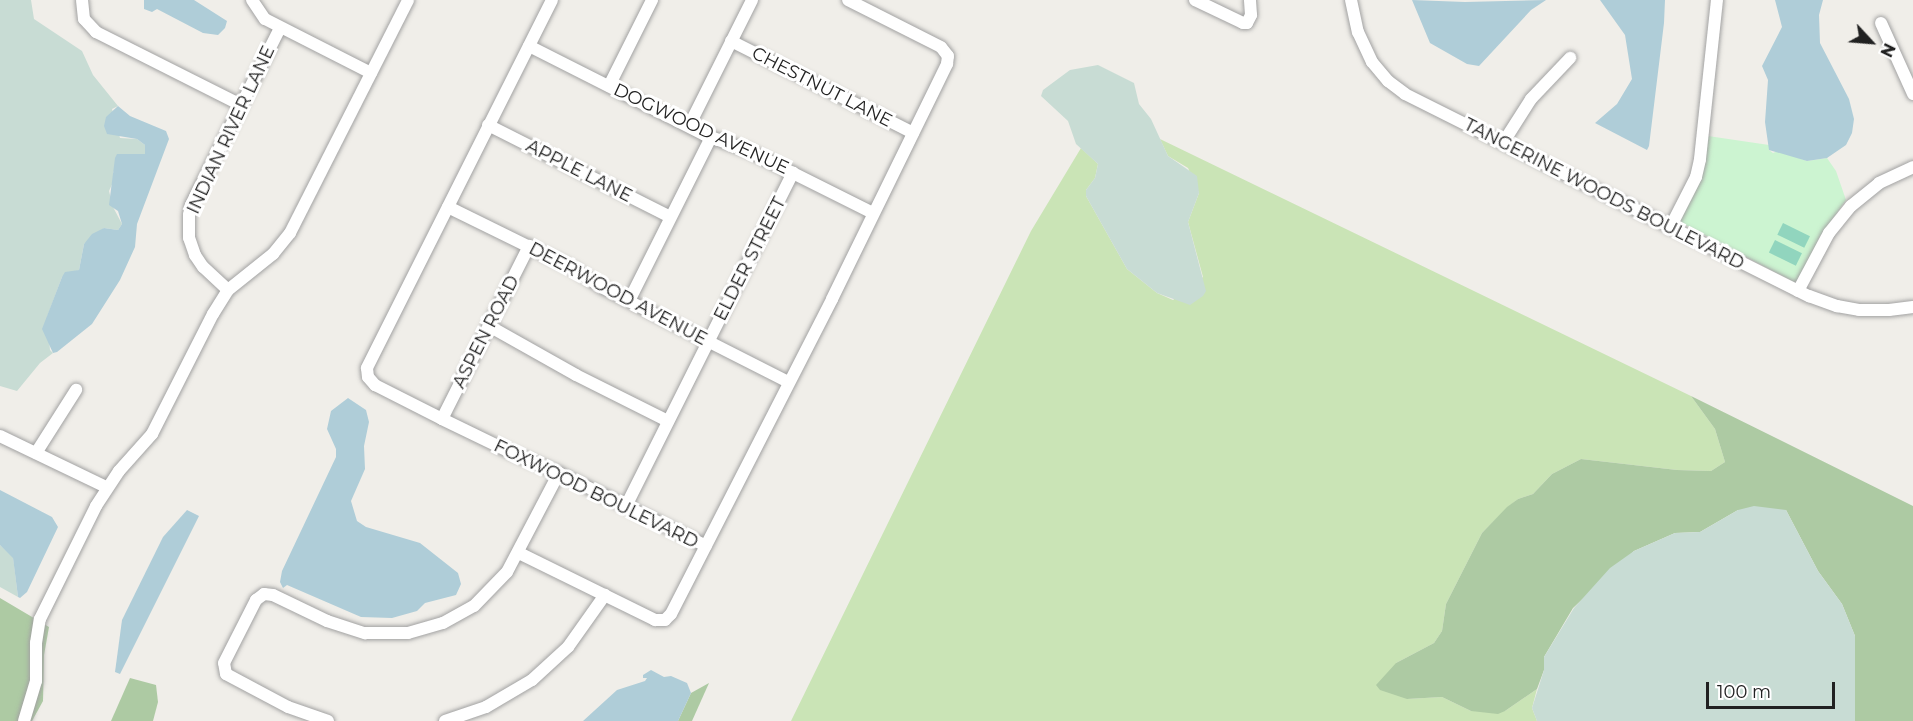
<!DOCTYPE html>
<style>
body{margin:0}
#map{position:relative;width:1913px;height:721px;overflow:hidden;background:#f0eee9;font-family:Montserrat,sans-serif}
div>[style]{position:absolute}
[style*='--x']{left:calc(var(--x)*1px);top:calc(var(--y)*1px);width:calc(var(--w)*1px);rotate:calc(var(--a)*1deg)}
.grass>*{inset:0;background:#cae4b6}
.forest>*{inset:0;background:#adcaa3}
.wetland>*{inset:0;background:#c8dcd4}
.park>*{inset:0;background:#ccf4d1}
.pitch>*{inset:0;background:#91d5be;transform-origin:0 0}
.water>*{inset:0;background:#afcdd8}
.roads{filter:drop-shadow(0 0 2px #a2a2a2) drop-shadow(0 0 2px #a2a2a2)}
.minor>*{height:12px;margin:-6px;padding:0 6px;transform-origin:6px;border-radius:6px;background:#fff}
span{translate:-50% -50%;white-space:nowrap;text-align:center;line-height:1.15;-webkit-text-stroke:6px #fff;paint-order:stroke}
.street-label{font-size:18px;color:#212121}
.north{position:absolute;left:1841px;top:12px;width:60px;height:60px;-webkit-text-stroke:4px #fff;paint-order:stroke;rotate:116deg;font-size:16px;font-weight:700;line-height:24px;text-align:center;color:#212121}
.north::after{content:'';display:block;margin:auto;width:21px;height:27px;background:#212121;clip-path:polygon(50% 0,100% 100%,50% 72%,0 100%)}
.scale{position:absolute;left:1706px;top:682px;width:129px;height:27px;box-sizing:border-box;border:3px solid #212121;border-top:0;padding-left:8px;font-size:18px;line-height:21px;white-space:nowrap;color:#212121;-webkit-text-stroke:4px #fff;paint-order:stroke}
</style>
<div id="map">
<div class="grass">
<div style="clip-path:polygon(1160px 139px,1691px 396px,1715px 429px,1725px 462px,1711px 471px,1677px 470px,1581px 459px,1552px 474px,1533px 494px,1518px 499px,1508px 507px,1482px 533px,1446px 604px,1442px 631px,1434px 643px,1396px 663px,1407px 699px,1442px 697px,1471px 711px,1505px 711px,1537px 689px,1532px 708px,1537px 721px,791px 721px,1031px 231px,1081px 148px,1098px 164px,1095px 178px,1086px 190px,1086px 196px,1127px 269px,1157px 293px,1173px 300px,1203px 277px,1188px 222px,1199px 193px,1188px 168px,1168px 156px)"></div>
</div>
<div class="forest">
<div style="clip-path:polygon(1691px 396px,1913px 506px,1913px 721px,1855px 721px,1855px 636px,1842px 604px,1818px 571px,1786px 510px,1738px 510px,1700px 532px,1675px 533px,1634px 551px,1573px 608px,1544px 657px,1544px 670px,1537px 689px,1505px 711px,1498px 714px,1471px 711px,1442px 697px,1407px 699px,1380px 690px,1376px 685px,1396px 663px,1434px 643px,1442px 631px,1446px 604px,1482px 533px,1507px 507px,1518px 499px,1533px 494px,1552px 474px,1581px 459px,1677px 470px,1711px 471px,1725px 462px,1715px 429px)"></div>
<div style="clip-path:polygon(0 598px,49px 627px,44px 655px,43px 701px,32px 721px,0 721px)"></div>
<div style="clip-path:polygon(130px 678px,156px 685px,158px 702px,153px 721px,111px 721px)"></div>
<div style="clip-path:polygon(709px 683px,692px 721px,678px 721px,691px 693px)"></div>
</div>
<div class="wetland">
<div style="clip-path:polygon(0 0,31px 0,34px 19px,82px 51px,93px 75px,118px 106px,112px 109px,120px 138px,137px 139px,145px 145px,145px 154px,132px 155px,113px 172px,113px 182px,109px 191px,113px 207px,122px 224px,118px 230px,104px 228px,84px 244px,79px 270px,62px 277px,47px 317px,50px 350px,53px 353px,40px 363px,17px 391px,0 386px)"></div>
<div style="clip-path:polygon(1098px 65px,1134px 83px,1139px 104px,1151px 119px,1168px 156px,1197px 176px,1199px 193px,1188px 222px,1206px 291px,1203px 296px,1190px 305px,1157px 293px,1127px 269px,1086px 196px,1086px 190px,1095px 178px,1098px 164px,1076px 144px,1068px 121px,1041px 96px,1043px 90px,1070px 70px)"></div>
<div style="clip-path:polygon(1754px 506px,1786px 510px,1818px 571px,1842px 604px,1855px 636px,1855px 721px,1537px 721px,1532px 708px,1544px 670px,1544px 657px,1574px 608px,1610px 568px,1634px 551px,1675px 533px,1700px 532px,1738px 510px)"></div>
<div style="clip-path:polygon(0 545px,13px 557px,18px 597px,0 587px)"></div>
</div>
<div class="park">
<div style="clip-path:polygon(1708px 136px,1769px 145px,1769px 150px,1773px 153px,1778px 151px,1807px 161px,1827px 158px,1836px 171px,1846px 200px,1820px 236px,1799px 280px,1794px 282px,1680px 222px)"></div>
</div>
<div class="pitch">
<div style="left:1783px;top:223px;width:30px;height:13px;rotate:26deg"></div>
<div style="left:1775px;top:240px;width:30px;height:14px;rotate:26deg"></div>
</div>
<div class="water">
<div style="clip-path:polygon(144px 0,194px 0,227px 21px,225px 28px,218px 35px,203px 33px,157px 9px,152px 12px,144px 9px)"></div>
<div style="clip-path:polygon(1412px 0,1465px 2px,1546px 0,1531px 10px,1479px 66px,1467px 64px,1430px 43px)"></div>
<div style="clip-path:polygon(1600px 0,1665px 0,1664px 23px,1649px 146px,1647px 150px,1595px 123px,1617px 104px,1632px 79px,1625px 35px)"></div>
<div style="clip-path:polygon(1775px 0,1823px 0,1819px 15px,1820px 43px,1849px 99px,1854px 119px,1852px 133px,1846px 145px,1827px 158px,1807px 161px,1769px 150px,1765px 122px,1768px 80px,1762px 66px,1782px 27px)"></div>
<div style="clip-path:polygon(118px 106px,130px 116px,166px 131px,169px 139px,137px 224px,135px 247px,120px 280px,92px 324px,57px 352px,53px 353px,42px 329px,62px 277px,65px 272px,79px 270px,84px 244px,92px 234px,104px 228px,118px 230px,122px 224px,118px 211px,109px 205px,115px 158px,117px 154px,145px 154px,145px 145px,137px 139px,107px 134px,104px 126px,106px 117px)"></div>
<div style="clip-path:polygon(348px 398px,366px 410px,369px 422px,364px 446px,365px 469px,351px 501px,357px 521px,366px 527px,420px 543px,458px 573px,461px 584px,456px 595px,425px 603px,417px 611px,392px 618px,361px 617px,287px 585px,283px 588px,280px 582px,282px 571px,336px 457px,336px 449px,327px 429px,331px 411px)"></div>
<div style="clip-path:polygon(0 490px,52px 517px,58px 527px,27px 592px,20px 598px,18px 597px,13px 558px,0 545px)"></div>
<div style="clip-path:polygon(187px 510px,199px 516px,120px 674px,115px 672px,122px 620px,163px 537px)"></div>
<div style="clip-path:polygon(651px 670px,664px 677px,671px 676px,687px 683px,691px 693px,678px 721px,583px 721px,617px 690px,645px 681px,647px 678px,643px 678px,643px 675px)"></div>
</div>
<div class="roads">
<div class="minor">
<div style="--x:82;--y:0;--w:19;--a:84"></div>
<div style="--x:84;--y:19;--w:18;--a:47"></div>
<div style="--x:96;--y:32;--w:162;--a:26.7"></div>
<div style="--x:252;--y:0;--w:23;--a:56"></div>
<div style="--x:265;--y:19;--w:119;--a:27"></div>
<div style="--x:552;--y:0;--w:412;--a:116.7"></div>
<div style="--x:367;--y:368;--w:9;--a:84"></div>
<div style="--x:368;--y:377;--w:11;--a:49"></div>
<div style="--x:375;--y:385;--w:75;--a:26.9"></div>
<div style="--x:442;--y:419;--w:76;--a:25.9"></div>
<div style="--x:510;--y:452;--w:53;--a:23.2"></div>
<div style="--x:559;--y:473;--w:164;--a:26.4"></div>
<div style="--x:1195;--y:0;--w:53;--a:25.6"></div>
<div style="--x:1243;--y:23;--w:4;--a:0"></div>
<div style="--x:1247;--y:23;--w:9;--a:-63"></div>
<div style="--x:1251;--y:15;--w:15;--a:-94"></div>
<div style="--x:1351;--y:0;--w:33;--a:78"></div>
<div style="--x:1358;--y:32;--w:33;--a:65"></div>
<div style="--x:1372;--y:62;--w:25;--a:50"></div>
<div style="--x:1388;--y:81;--w:21;--a:37"></div>
<div style="--x:1405;--y:94;--w:452;--a:26.6"></div>
<div style="--x:1809;--y:296;--w:30;--a:20"></div>
<div style="--x:1837;--y:306;--w:22;--a:10"></div>
<div style="--x:1859;--y:310;--w:30;--a:0"></div>
<div style="--x:1889;--y:310;--w:24;--a:-7"></div>
<div style="--x:1881;--y:23;--w:78;--a:65.7"></div>
<div style="--x:731;--y:41;--w:204;--a:26.8"></div>
<div style="--x:529;--y:46;--w:197;--a:26.8"></div>
<div style="--x:705;--y:135;--w:47;--a:20"></div>
<div style="--x:749;--y:151;--w:139;--a:26.6"></div>
<div style="--x:609;--y:86;--w:96;--a:-63.4"></div>
<div style="--x:488;--y:125;--w:204;--a:26.8"></div>
<div style="--x:689;--y:126;--w:141;--a:-63.4"></div>
<div style="--x:1503;--y:143;--w:52;--a:-57.5"></div>
<div style="--x:1531;--y:99;--w:57;--a:-46.4"></div>
<div style="--x:448;--y:207;--w:138;--a:26.2"></div>
<div style="--x:572;--y:268;--w:35;--a:33"></div>
<div style="--x:601;--y:287;--w:210;--a:26.9"></div>
<div style="--x:1670;--y:228;--w:57;--a:-63"></div>
<div style="--x:1696;--y:177;--w:18;--a:-77"></div>
<div style="--x:1700;--y:159;--w:160;--a:-83.9"></div>
<div style="--x:228;--y:290;--w:34;--a:-137"></div>
<div style="--x:203;--y:267;--w:14;--a:-124"></div>
<div style="--x:195;--y:255;--w:18;--a:-109"></div>
<div style="--x:189;--y:238;--w:23;--a:-90"></div>
<div style="--x:189;--y:215;--w:10;--a:-79"></div>
<div style="--x:191;--y:205;--w:198;--a:-63.3"></div>
<div style="--x:1798;--y:291;--w:66;--a:-61.9"></div>
<div style="--x:1829;--y:233;--w:35;--a:-51"></div>
<div style="--x:1851;--y:206;--w:36;--a:-39"></div>
<div style="--x:1879;--y:183;--w:38;--a:-25"></div>
<div style="--x:629;--y:301;--w:183;--a:-63.4"></div>
<div style="--x:489;--y:326;--w:100;--a:29.4"></div>
<div style="--x:576;--y:375;--w:103;--a:26.6"></div>
<div style="--x:442;--y:419;--w:194;--a:-63.3"></div>
<div style="--x:0;--y:436;--w:118;--a:25.7"></div>
<div style="--x:36;--y:453;--w:75;--a:-57.6"></div>
<div style="--x:626;--y:506;--w:373;--a:-63.4"></div>
<div style="--x:519;--y:553;--w:152;--a:26.2"></div>
<div style="--x:655;--y:620;--w:10;--a:0"></div>
<div style="--x:665;--y:620;--w:8;--a:-45"></div>
<div style="--x:671;--y:614;--w:354;--a:-62.9"></div>
<div style="--x:832;--y:299;--w:262;--a:-63.9"></div>
<div style="--x:947;--y:64;--w:8;--a:-83"></div>
<div style="--x:948;--y:56;--w:11;--a:-128"></div>
<div style="--x:941;--y:47;--w:104;--a:-153.2"></div>
<div style="--x:24;--y:721;--w:42;--a:-73.3"></div>
<div style="--x:36;--y:681;--w:38;--a:-90"></div>
<div style="--x:36;--y:643;--w:24;--a:-81"></div>
<div style="--x:40;--y:619;--w:126;--a:-63.6"></div>
<div style="--x:96;--y:506;--w:42;--a:-56.7"></div>
<div style="--x:119;--y:471;--w:50;--a:-48.3"></div>
<div style="--x:152;--y:434;--w:135;--a:-63.1"></div>
<div style="--x:213;--y:314;--w:28;--a:-58"></div>
<div style="--x:228;--y:290;--w:58;--a:-38.7"></div>
<div style="--x:273;--y:254;--w:27;--a:-51"></div>
<div style="--x:290;--y:233;--w:261;--a:-63.1"></div>
<div style="--x:328;--y:721;--w:42;--a:-160.7"></div>
<div style="--x:288;--y:707;--w:70;--a:-152"></div>
<div style="--x:226;--y:674;--w:11;--a:-100"></div>
<div style="--x:224;--y:663;--w:71;--a:-63.1"></div>
<div style="--x:256;--y:600;--w:10;--a:-37"></div>
<div style="--x:264;--y:594;--w:9;--a:6"></div>
<div style="--x:273;--y:595;--w:60;--a:25.7"></div>
<div style="--x:327;--y:621;--w:40;--a:18"></div>
<div style="--x:365;--y:633;--w:43;--a:0"></div>
<div style="--x:408;--y:633;--w:36;--a:-16"></div>
<div style="--x:443;--y:623;--w:35;--a:-29"></div>
<div style="--x:474;--y:606;--w:47;--a:-45.9"></div>
<div style="--x:507;--y:572;--w:112;--a:-62.3"></div>
<div style="--x:445;--y:721;--w:43;--a:-18.9"></div>
<div style="--x:486;--y:707;--w:53;--a:-30.4"></div>
<div style="--x:532;--y:680;--w:49;--a:-42.5"></div>
<div style="--x:568;--y:647;--w:64;--a:-54.6"></div>
</div>
</div>
<div class="street-label">
<span style="left:822px;top:87px;rotate:27deg">CHESTNUT LANE</span>
<span style="left:701px;top:129px;rotate:25deg">DOGWOOD AVENUE</span>
<span style="left:231px;top:130px;rotate:-65deg">INDIAN RIVER LANE</span>
<span style="left:579px;top:171px;rotate:27deg">APPLE LANE</span>
<span style="left:1604px;top:194px;rotate:27deg">TANGERINE WOODS BOULEVARD</span>
<span style="left:750px;top:259px;rotate:-63deg">ELDER STREET</span>
<span style="left:618px;top:294px;rotate:28deg">DEERWOOD AVENUE</span>
<span style="left:486px;top:332px;rotate:-63deg">ASPEN ROAD</span>
<span style="left:596px;top:494px;rotate:26deg">FOXWOOD BOULEVARD</span>
</div>
<div class="north">N</div>
<div class="scale">100 m</div>
</div>
